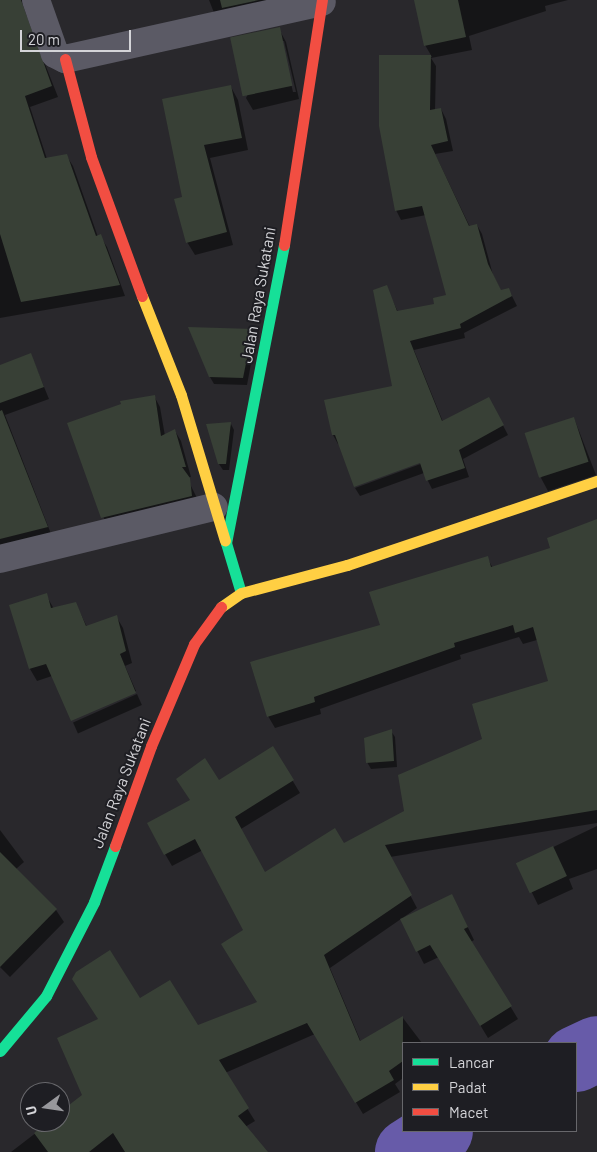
<!DOCTYPE html>
<style>
body{margin:0}
#map{position:relative;width:597px;height:1152px;overflow:hidden;background:#29282c;font-family:Barlow,sans-serif}
div>[style]{position:absolute}
[style*='--x']{left:calc(var(--x)*1px);top:calc(var(--y)*1px);width:calc(var(--w)*1px);rotate:calc(var(--a)*1deg)}
.shadow>*{inset:0;background:#0007;transform-origin:0 0}
.river>*{height:66px;margin:-33px;padding:0 33px;transform-origin:33px;border-radius:33px;background:#675ba9}
.building>*{inset:0;background:#384036;transform-origin:0 0}
.street>*{height:28px;margin:-14px;padding:0 14px;transform-origin:14px;border-radius:14px;background:#5b5a65}
.fast>*{height:11px;margin:-5.5px;padding:0 5.5px;transform-origin:5.5px;border-radius:5.5px;background:#16e098}
.slow>*{height:11px;margin:-5.5px;padding:0 5.5px;transform-origin:5.5px;border-radius:5.5px;background:#ffcf43}
.jam>*{height:11px;margin:-5.5px;padding:0 5.5px;transform-origin:5.5px;border-radius:5.5px;background:#f24e42}
span{translate:-50% -50%;white-space:nowrap;text-align:center;line-height:1.15;-webkit-text-stroke:4px #1e1e23;paint-order:stroke}
.street-label{font-size:16px;color:#d4d4d8}
.legend{position:absolute;left:402px;top:1042px;width:175px;height:90px;box-sizing:border-box;background:#1e1e23;border:1px solid #67676b;margin:0;padding:6px 9px;list-style:none;font-size:15px;color:#d4d4d8}
.legend li{display:flex;align-items:center;gap:10px;height:25px}
.legend b{width:25px;border:1px solid #67676b}
.north{position:absolute;left:20px;top:1082px;width:50px;height:50px;box-sizing:border-box;background:#1e1e23;border:1px solid #67676b;border-radius:50%;rotate:256deg;font-size:14px;font-weight:700;line-height:20px;text-align:center;color:#d4d4d8}
.north::after{content:'';display:block;margin:auto;width:18px;height:22px;background:#98989c;clip-path:polygon(50% 0,100% 100%,50% 72%,0 100%)}
.scale{position:absolute;left:20px;top:30px;width:111px;height:22px;box-sizing:border-box;border:2px solid #d4d4d8;border-top:0;padding-left:6px;font-size:15px;line-height:18px;white-space:nowrap;color:#d4d4d8;-webkit-text-stroke:4px #1e1e23;paint-order:stroke}
</style>
<div id="map">
<div class="shadow">
<div style="clip-path:polygon(0 0,31px 0,27px 18px,58px 97px,30px 107px,47px 159px,66px 155px,73px 166px,98px 237px,100px 236px,107px 247px,125px 296px,0 318px)"></div>
<div style="clip-path:polygon(209px 0,268px 0,218px 23px)"></div>
<div style="clip-path:polygon(416px 0,568px 0,545px 6px,546px 11px,469px 36px,472px 50px,431px 58px,436px 66px,435px 111px,441px 109px,446px 119px,453px 151px,435px 154px,470px 227px,477px 225px,482px 234px,493px 275px,501px 291px,509px 290px,517px 306px,464px 333px,465px 338px,414px 350px,443px 422px,494px 408px,508px 435px,463px 459px,469px 477px,432px 489px,424px 473px,360px 496px,355px 488px,426px 462px,338px 444px,333px 435px,393px 386px,386px 287px,398px 312px,436px 305px,447px 295px,426px 215px,401px 220px,396px 210px,380px 56px,432px 57px,425px 45px)"></div>
<div style="clip-path:polygon(evenodd,279px 29px,286px 42px,299px 99px,253px 110px,246px 98px,279px 29px,281px 41px,284px 41px,296px 92px,293px 92px,281px 41px)"></div>
<div style="clip-path:polygon(231px 87px,238px 100px,248px 150px,210px 158px,233px 245px,195px 255px,187px 242px,183px 198px,164px 100px)"></div>
<div style="clip-path:polygon(252px 331px,256px 337px,247px 385px,214px 384px,210px 377px)"></div>
<div style="clip-path:polygon(31px 355px,49px 399px,5px 415px,53px 539px,0 553px,0 366px)"></div>
<div style="clip-path:polygon(154px 396px,160px 407px,165px 436px,175px 431px,181px 441px,191px 477px,187px 478px,198px 500px,108px 529px,69px 423px)"></div>
<div style="clip-path:polygon(574px 418px,596px 475px,548px 491px,541px 478px)"></div>
<div style="clip-path:polygon(231px 424px,234px 430px,229px 470px,223px 470px,219px 464px)"></div>
<div style="clip-path:polygon(597px 520px,597px 823px,390px 857px,417px 908px,404px 917px,459px 909px,474px 940px,471px 942px,518px 1019px,488px 1038px,439px 957px,424px 964px,401px 919px,330px 968px,361px 1042px,403px 1018px,422px 1043px,403px 1043px,403px 1078px,395px 1084px,400px 1092px,363px 1114px,315px 1034px,225px 1073px,255px 1121px,245px 1127px,266px 1152px,11px 1152px,50px 1122px,60px 1122px,60px 1114px,84px 1096px,140px 1000px,197px 1026px,258px 1003px,245px 931px,203px 850px,172px 866px,165px 854px,191px 801px,177px 779px,219px 781px,273px 748px,300px 793px,241px 829px,265px 874px,344px 845px,405px 811px,550px 682px,537px 640px,523px 644px,519px 637px,460px 655px,461px 659px,320px 709px,321px 714px,275px 728px,268px 716px,382px 626px,487px 558px,493px 568px,552px 549px)"></div>
<div style="clip-path:polygon(46px 595px,54px 609px,76px 604px,87px 627px,116px 616px,123px 628px,132px 663px,125px 666px,136px 691px,72px 719px,52px 676px,37px 681px,30px 669px,10px 606px)"></div>
<div style="left:137px;top:694px;width:12px;height:70px;rotate:66deg"></div>
<div style="clip-path:polygon(391px 731px,395px 737px,397px 767px,371px 769px,367px 762px)"></div>
<div style="clip-path:polygon(597px 826px,597px 869px,569px 879px,573px 889px,538px 905px,518px 864px)"></div>
<div style="clip-path:polygon(0 830px,24px 862px,16px 869px,56px 910px,64px 922px,10px 977px,0 967px)"></div>
</div>
<div class="river">
<div style="--x:576;--y:1059;--w:23;--a:-25"></div>
<div style="--x:408;--y:1152;--w:38;--a:-33"></div>
</div>
<div class="building">
<div style="clip-path:polygon(0 0,21px 0,52px 86px,25px 96px,45px 158px,67px 154px,96px 236px,101px 234px,120px 285px,21px 302px,0 234px)"></div>
<div style="clip-path:polygon(220px 0,259px 0,222px 8px)"></div>
<div style="clip-path:polygon(414px 0,458px 0,466px 37px,424px 46px)"></div>
<div style="left:280px;top:27px;width:60px;height:51px;rotate:78deg"></div>
<div style="clip-path:polygon(379px 55px,431px 55px,430px 110px,441px 108px,448px 141px,431px 145px,469px 226px,477px 224px,488px 264px,501px 290px,509px 288px,512px 296px,460px 324px,461px 328px,410px 341px,442px 421px,489px 397px,504px 425px,459px 450px,465px 468px,426px 481px,420px 463px,354px 487px,335px 435px,332px 435px,324px 400px,392px 386px,373px 290px,387px 285px,397px 311px,434px 304px,433px 298px,446px 295px,422px 206px,395px 211px,379px 126px)"></div>
<div style="clip-path:polygon(231px 85px,242px 138px,204px 145px,227px 232px,186px 243px,174px 199px,182px 197px,162px 99px)"></div>
<div style="clip-path:polygon(188px 327px,253px 329px,243px 378px,209px 377px)"></div>
<div style="clip-path:polygon(31px 353px,44px 387px,0 403px,0 365px)"></div>
<div style="clip-path:polygon(155px 395px,161px 436px,175px 429px,186px 467px,182px 467px,190px 478px,192px 496px,101px 518px,67px 423px,121px 404px,120px 401px)"></div>
<div style="clip-path:polygon(2px 410px,48px 527px,0 539px,0 411px)"></div>
<div style="left:574px;top:417px;width:47px;height:52px;rotate:72deg"></div>
<div style="clip-path:polygon(231px 422px,226px 464px,218px 464px,206px 424px)"></div>
<div style="clip-path:polygon(597px 519px,597px 810px,385px 845px,412px 895px,324px 955px,360px 1041px,403px 1016px,403px 1061px,389px 1071px,394px 1080px,355px 1103px,307px 1023px,219px 1060px,249px 1108px,238px 1116px,268px 1152px,125px 1152px,113px 1133px,89px 1152px,48px 1152px,34px 1133px,48px 1122px,60px 1122px,60px 1112px,82px 1095px,57px 1038px,98px 1019px,72px 979px,76px 972px,110px 950px,140px 998px,170px 980px,198px 1025px,257px 1002px,221px 944px,243px 930px,195px 839px,164px 855px,147px 823px,190px 800px,176px 779px,205px 758px,219px 780px,273px 746px,294px 780px,235px 817px,265px 872px,335px 828px,344px 843px,404px 811px,398px 775px,482px 739px,472px 704px,548px 681px,533px 627px,515px 633px,513px 625px,454px 643px,455px 647px,314px 697px,315px 702px,267px 717px,250px 662px,380px 625px,369px 592px,488px 556px,491px 567px,550px 548px,547px 538px)"></div>
<div style="clip-path:polygon(47px 593px,51px 608px,76px 602px,86px 626px,117px 615px,126px 651px,120px 654px,136px 693px,71px 721px,46px 664px,29px 669px,9px 605px)"></div>
<div style="clip-path:polygon(392px 729px,394px 761px,366px 763px,364px 738px)"></div>
<div style="left:553px;top:846px;width:33px;height:41px;rotate:65deg"></div>
<div style="clip-path:polygon(0 852px,57px 909px,0 967px)"></div>
<div style="clip-path:polygon(452px 894px,468px 927px,464px 929px,512px 1006px,480px 1026px,430px 945px,416px 952px,400px 919px)"></div>
</div>
<div class="street">
<div style="--x:36;--y:0;--w:57;--a:70.6"></div>
<div style="--x:55;--y:54;--w:11;--a:27"></div>
<div style="--x:65;--y:59;--w:263;--a:-12.5"></div>
<div style="--x:0;--y:559;--w:220;--a:-13.7"></div>
</div>
<div class="fast">
<div style="--x:241;--y:593;--w:52;--a:-106.7"></div>
<div style="--x:226;--y:543;--w:304;--a:-79"></div>
<div style="--x:0;--y:1051;--w:72;--a:-50.1"></div>
<div style="--x:46;--y:996;--w:106;--a:-62.9"></div>
<div style="--x:94;--y:902;--w:60;--a:-69.4"></div>
</div>
<div class="slow">
<div style="--x:142;--y:296;--w:106;--a:68.5"></div>
<div style="--x:181;--y:395;--w:152;--a:73.2"></div>
<div style="--x:221;--y:607;--w:24;--a:-35"></div>
<div style="--x:241;--y:593;--w:110;--a:-14.8"></div>
<div style="--x:347;--y:565;--w:264;--a:-18.6"></div>
</div>
<div class="jam">
<div style="--x:65;--y:59;--w:101;--a:75.1"></div>
<div style="--x:91;--y:157;--w:148;--a:69.9"></div>
<div style="--x:284;--y:245;--w:248;--a:-81.2"></div>
<div style="--x:115;--y:846;--w:106;--a:-70.2"></div>
<div style="--x:151;--y:746;--w:111;--a:-67.1"></div>
<div style="--x:194;--y:644;--w:46;--a:-53.9"></div>
</div>
<div class="street-label">
<span style="left:258px;top:295px;rotate:-80deg">Jalan Raya Sukatani</span>
<span style="left:121px;top:783px;rotate:-69deg">Jalan Raya Sukatani</span>
</div>
<ul class="legend">
<li><b style="height:6px;background:#16e098"></b>Lancar</li>
<li><b style="height:6px;background:#ffcf43"></b>Padat</li>
<li><b style="height:6px;background:#f24e42"></b>Macet</li>
</ul>
<div class="north">U</div>
<div class="scale">20 m</div>
</div>
